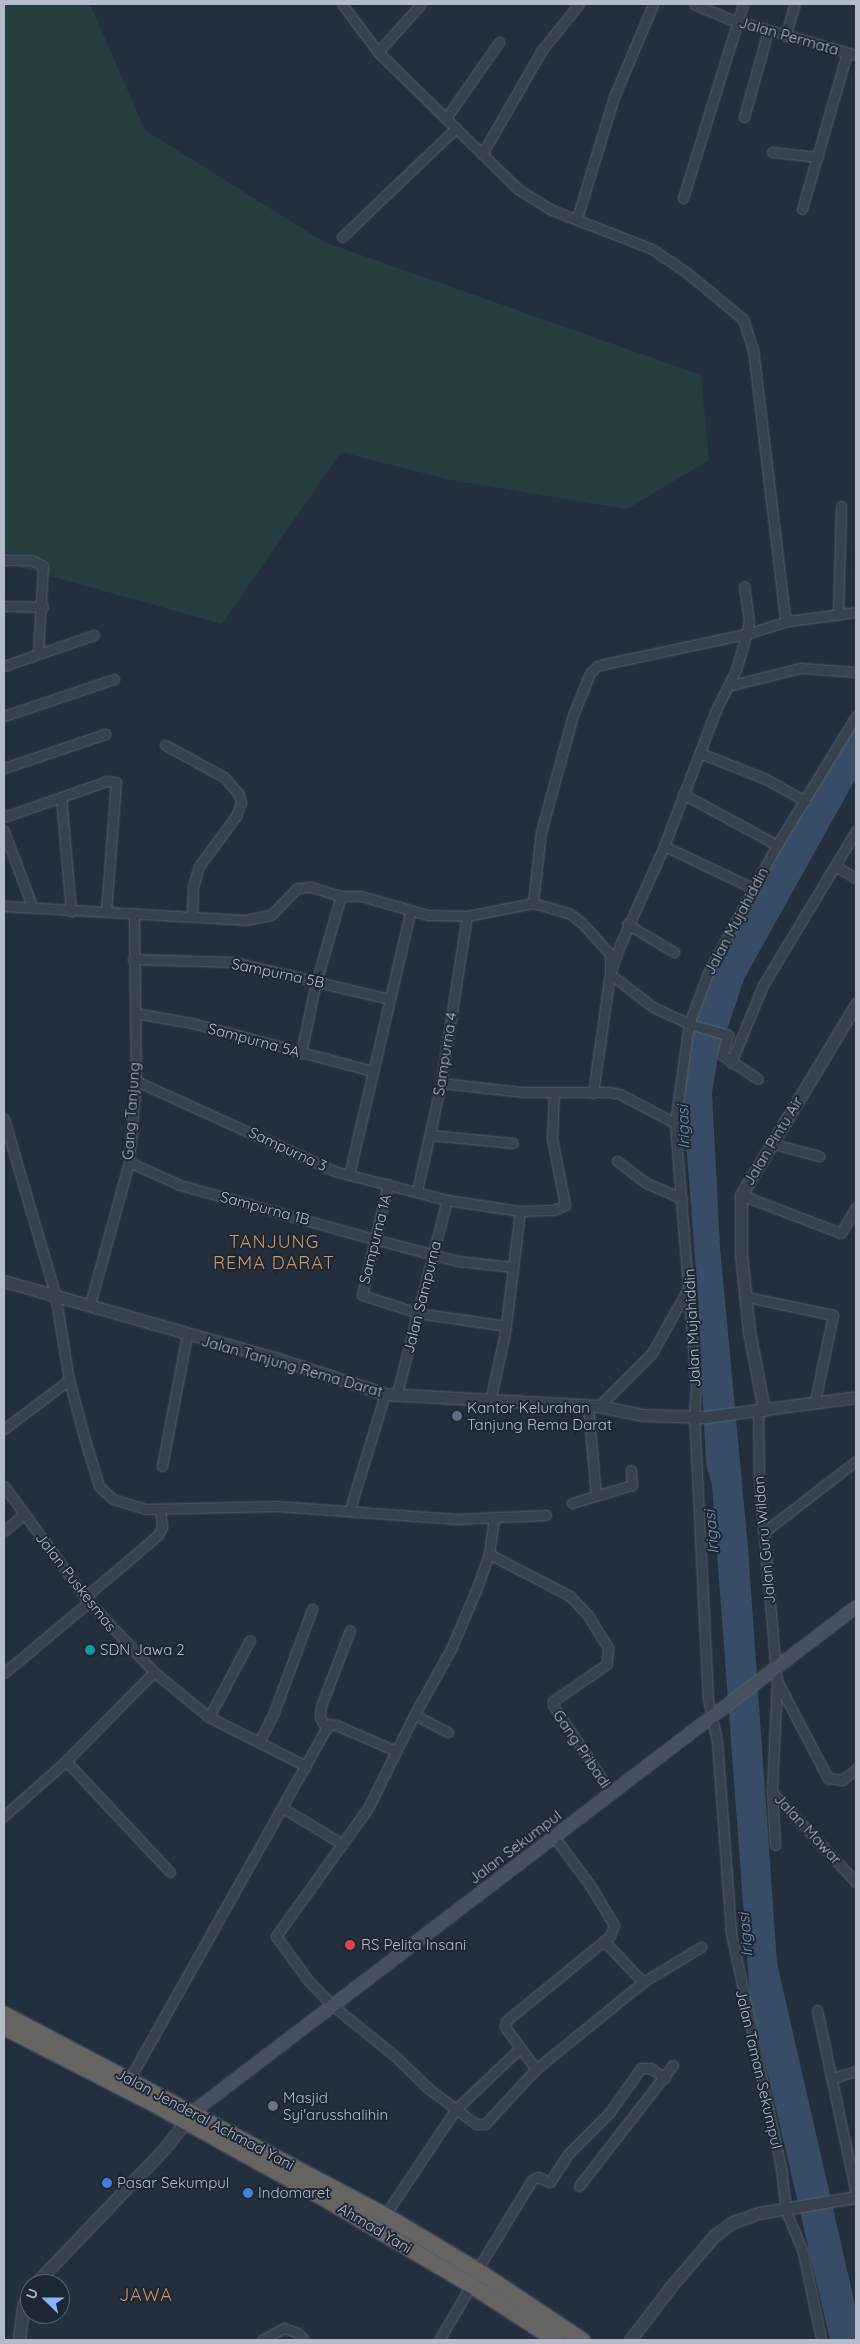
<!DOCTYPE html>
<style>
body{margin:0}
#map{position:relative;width:860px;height:2344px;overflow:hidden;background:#242f3e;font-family:Quicksand,sans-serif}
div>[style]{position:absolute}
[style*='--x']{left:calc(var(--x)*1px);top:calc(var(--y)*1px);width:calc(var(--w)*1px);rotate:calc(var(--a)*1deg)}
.green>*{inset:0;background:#263c3f}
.water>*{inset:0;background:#394c67}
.roads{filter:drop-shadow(0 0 1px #565f6c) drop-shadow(0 0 1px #565f6c)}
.minor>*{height:9px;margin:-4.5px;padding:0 4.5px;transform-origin:4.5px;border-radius:4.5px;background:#38414e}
.tertiary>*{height:11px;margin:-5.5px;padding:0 5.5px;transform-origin:5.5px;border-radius:5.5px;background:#38414e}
.secondary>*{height:12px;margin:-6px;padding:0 6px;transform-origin:6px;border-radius:6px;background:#465061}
.trunk>*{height:15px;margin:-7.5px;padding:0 7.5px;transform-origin:7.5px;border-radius:7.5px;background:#656462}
.dots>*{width:14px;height:14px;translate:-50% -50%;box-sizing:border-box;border:2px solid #1d2633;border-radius:50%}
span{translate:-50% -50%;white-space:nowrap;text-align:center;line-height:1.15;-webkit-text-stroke:4px #1d2633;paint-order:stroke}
.street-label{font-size:15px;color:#b4bcc9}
.poi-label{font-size:15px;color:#b4bcc9}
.left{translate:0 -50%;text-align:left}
.water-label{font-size:16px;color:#7c92b1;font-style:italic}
.quarter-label{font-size:18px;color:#d59563;letter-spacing:1px}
.frame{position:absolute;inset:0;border:5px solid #b4bcc9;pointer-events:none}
.north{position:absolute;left:20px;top:2274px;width:50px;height:50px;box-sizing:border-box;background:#1d2633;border:1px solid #59626f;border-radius:50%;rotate:292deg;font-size:14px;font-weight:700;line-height:20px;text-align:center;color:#b4bcc9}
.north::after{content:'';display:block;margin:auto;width:18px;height:22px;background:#8ab4f8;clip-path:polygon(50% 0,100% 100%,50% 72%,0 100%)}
</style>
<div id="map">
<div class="green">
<div style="clip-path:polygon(4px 4px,90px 4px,145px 130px,324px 242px,701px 375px,709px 460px,627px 509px,450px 480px,341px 452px,222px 624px,4px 563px)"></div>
</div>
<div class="water">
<div style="clip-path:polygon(856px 714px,856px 778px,744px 979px,718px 1057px,712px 1093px,720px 1247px,748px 1548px,777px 1963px,856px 2309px,856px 2340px,830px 2340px,750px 1997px,712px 1485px,706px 1465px,698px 1296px,682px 1089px,690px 1035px,715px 965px)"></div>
</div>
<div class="roads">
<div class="minor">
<div style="--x:342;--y:4;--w:60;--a:53.1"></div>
<div style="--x:378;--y:52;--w:196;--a:44.4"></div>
<div style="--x:518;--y:189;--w:40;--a:32"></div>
<div style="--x:552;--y:210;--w:107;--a:21.3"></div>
<div style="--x:652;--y:249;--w:41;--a:34.1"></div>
<div style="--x:686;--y:272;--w:74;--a:39.5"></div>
<div style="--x:743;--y:319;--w:32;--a:72"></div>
<div style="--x:753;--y:349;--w:269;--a:83.2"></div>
<div style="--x:785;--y:616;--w:6;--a:59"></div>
<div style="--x:788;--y:621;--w:69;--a:-7.5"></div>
<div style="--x:694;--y:4;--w:39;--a:23"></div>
<div style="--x:730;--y:19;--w:131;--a:15.9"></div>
<div style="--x:785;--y:36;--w:34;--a:-73"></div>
<div style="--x:378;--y:52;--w:64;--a:-48.1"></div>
<div style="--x:744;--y:117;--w:89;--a:-74.4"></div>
<div style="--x:446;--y:118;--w:93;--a:-55.1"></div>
<div style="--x:772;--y:152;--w:46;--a:6.2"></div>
<div style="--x:482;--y:154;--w:120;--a:-60"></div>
<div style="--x:542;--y:50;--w:59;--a:-51.2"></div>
<div style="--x:683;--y:198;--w:203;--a:-72.8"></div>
<div style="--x:802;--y:209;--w:162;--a:-73.9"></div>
<div style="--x:577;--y:218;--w:127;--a:-73"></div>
<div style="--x:614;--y:97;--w:101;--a:-67.2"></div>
<div style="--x:342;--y:237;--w:158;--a:-43.7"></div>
<div style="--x:4;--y:560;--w:28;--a:0"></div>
<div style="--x:32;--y:560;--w:13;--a:29"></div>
<div style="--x:43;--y:566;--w:88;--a:93.3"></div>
<div style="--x:4;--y:606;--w:39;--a:1"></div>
<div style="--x:838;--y:615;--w:109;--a:-88.4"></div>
<div style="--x:4;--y:666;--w:95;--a:-19"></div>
<div style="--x:728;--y:686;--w:74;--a:-14"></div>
<div style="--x:800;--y:668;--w:56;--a:4.1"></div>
<div style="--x:4;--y:716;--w:116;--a:-18.6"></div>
<div style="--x:165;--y:745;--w:67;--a:28.5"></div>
<div style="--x:224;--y:777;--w:23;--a:49"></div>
<div style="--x:239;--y:794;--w:9;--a:77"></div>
<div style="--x:241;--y:803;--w:14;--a:111"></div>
<div style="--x:236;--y:816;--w:62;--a:126.5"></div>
<div style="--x:199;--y:866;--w:22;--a:106"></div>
<div style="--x:193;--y:887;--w:27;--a:92"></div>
<div style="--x:700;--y:753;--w:71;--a:21.5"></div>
<div style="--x:766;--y:779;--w:45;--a:29.4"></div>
<div style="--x:4;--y:768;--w:107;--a:-18.6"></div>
<div style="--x:683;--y:794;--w:107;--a:28.5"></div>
<div style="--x:61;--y:797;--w:115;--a:85"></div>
<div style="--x:4;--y:817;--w:109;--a:-19.3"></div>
<div style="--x:107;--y:781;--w:9;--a:6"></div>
<div style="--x:116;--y:782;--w:130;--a:94.4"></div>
<div style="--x:4;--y:831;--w:80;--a:69.5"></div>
<div style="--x:664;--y:846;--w:98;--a:25.3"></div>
<div style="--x:835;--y:866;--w:24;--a:30"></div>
<div style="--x:533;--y:903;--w:37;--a:16"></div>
<div style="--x:569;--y:913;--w:16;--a:38"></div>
<div style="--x:582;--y:923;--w:42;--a:47.9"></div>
<div style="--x:610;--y:954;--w:20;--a:90"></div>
<div style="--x:610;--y:974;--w:54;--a:37.5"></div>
<div style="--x:653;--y:1007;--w:40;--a:25"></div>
<div style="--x:689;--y:1024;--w:41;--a:15.8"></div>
<div style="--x:728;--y:1035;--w:21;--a:107"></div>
<div style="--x:722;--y:1055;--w:43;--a:33.7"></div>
<div style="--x:4;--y:906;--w:241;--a:3.3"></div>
<div style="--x:245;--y:920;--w:26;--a:-11"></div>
<div style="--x:271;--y:915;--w:37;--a:-46"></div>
<div style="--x:297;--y:888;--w:14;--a:-4"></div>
<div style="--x:311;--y:887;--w:31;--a:17"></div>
<div style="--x:627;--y:924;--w:55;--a:30.8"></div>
<div style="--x:133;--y:959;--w:100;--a:1.7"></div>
<div style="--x:233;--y:962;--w:161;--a:13.3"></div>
<div style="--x:135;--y:1013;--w:58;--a:10"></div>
<div style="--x:192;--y:1023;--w:187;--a:14.9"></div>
<div style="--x:301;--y:1053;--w:73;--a:-78.1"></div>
<div style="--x:316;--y:982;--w:90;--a:-73.8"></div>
<div style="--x:341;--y:896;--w:20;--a:0"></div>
<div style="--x:361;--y:896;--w:70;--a:15.8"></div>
<div style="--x:428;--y:915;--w:39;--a:1"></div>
<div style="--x:467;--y:916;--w:67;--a:-11.1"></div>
<div style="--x:533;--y:903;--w:71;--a:-83.6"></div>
<div style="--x:541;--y:832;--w:121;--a:-74.7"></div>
<div style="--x:573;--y:715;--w:45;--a:-68"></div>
<div style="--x:590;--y:673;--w:10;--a:-45"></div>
<div style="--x:597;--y:666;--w:12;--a:-14"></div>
<div style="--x:609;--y:663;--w:140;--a:-12"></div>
<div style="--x:746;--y:634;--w:13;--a:-77"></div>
<div style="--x:749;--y:621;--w:35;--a:-98"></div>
<div style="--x:731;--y:1063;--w:84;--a:-67.7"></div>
<div style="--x:763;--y:985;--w:180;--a:-58.9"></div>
<div style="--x:136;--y:1081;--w:217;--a:24.4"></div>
<div style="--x:334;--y:1171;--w:117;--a:14.4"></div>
<div style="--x:447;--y:1200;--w:74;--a:8.6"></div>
<div style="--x:520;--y:1211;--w:34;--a:-2"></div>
<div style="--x:554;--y:1210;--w:12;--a:-24"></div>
<div style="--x:565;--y:1205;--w:67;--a:-101.1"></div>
<div style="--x:552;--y:1139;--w:47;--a:-87.6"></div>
<div style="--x:441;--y:1083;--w:81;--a:6.3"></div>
<div style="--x:522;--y:1092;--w:87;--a:0"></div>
<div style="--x:609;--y:1092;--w:11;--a:10"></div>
<div style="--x:620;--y:1094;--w:62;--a:27.8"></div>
<div style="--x:593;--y:1093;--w:120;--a:-81.9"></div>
<div style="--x:610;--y:974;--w:31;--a:-71"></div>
<div style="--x:620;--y:945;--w:108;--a:-66"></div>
<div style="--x:664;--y:846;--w:146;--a:-69.1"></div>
<div style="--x:716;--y:710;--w:45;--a:-63.4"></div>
<div style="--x:736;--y:670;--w:37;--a:-74"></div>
<div style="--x:746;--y:634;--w:44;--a:-17.2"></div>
<div style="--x:4;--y:1119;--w:181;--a:73.7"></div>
<div style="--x:55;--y:1293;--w:88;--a:80.9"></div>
<div style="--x:69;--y:1380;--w:62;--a:75.1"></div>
<div style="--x:85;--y:1440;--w:48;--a:73.1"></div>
<div style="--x:99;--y:1486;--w:19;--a:43"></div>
<div style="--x:113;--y:1499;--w:34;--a:17"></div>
<div style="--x:146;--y:1509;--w:130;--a:-1.3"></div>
<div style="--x:276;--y:1506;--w:181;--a:4.1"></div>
<div style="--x:457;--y:1519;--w:89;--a:-2.6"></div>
<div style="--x:430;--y:1135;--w:83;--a:5.5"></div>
<div style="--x:770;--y:1143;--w:51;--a:14.9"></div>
<div style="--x:617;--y:1161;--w:36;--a:37"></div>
<div style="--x:646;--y:1183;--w:39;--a:23"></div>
<div style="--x:129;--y:1162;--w:56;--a:24.3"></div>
<div style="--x:180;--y:1185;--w:201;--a:15.6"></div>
<div style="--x:374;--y:1239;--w:86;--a:14.8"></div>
<div style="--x:457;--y:1261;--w:57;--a:6"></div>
<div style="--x:349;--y:1175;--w:270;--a:-76.9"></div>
<div style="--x:388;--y:1184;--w:114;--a:103.2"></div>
<div style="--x:362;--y:1295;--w:59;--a:17.8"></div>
<div style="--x:418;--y:1313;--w:89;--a:8.4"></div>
<div style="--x:417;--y:1191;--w:111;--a:-77.5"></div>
<div style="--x:441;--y:1083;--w:169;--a:-81.2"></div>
<div style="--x:741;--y:1195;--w:107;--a:20.8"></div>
<div style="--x:841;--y:1233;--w:30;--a:-60"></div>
<div style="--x:747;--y:1297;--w:88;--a:11.8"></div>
<div style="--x:833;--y:1315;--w:88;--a:101.8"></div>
<div style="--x:90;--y:1304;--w:147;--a:-74.6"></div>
<div style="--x:129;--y:1162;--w:81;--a:-85.1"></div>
<div style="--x:136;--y:1081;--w:168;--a:-90.7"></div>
<div style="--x:397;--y:1393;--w:199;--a:-75.5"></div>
<div style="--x:490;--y:1401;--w:70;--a:-77.6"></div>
<div style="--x:505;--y:1333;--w:123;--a:-83"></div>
<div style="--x:588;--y:1406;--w:89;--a:84.9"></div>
<div style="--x:599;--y:1406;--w:75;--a:-45"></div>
<div style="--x:652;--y:1353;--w:78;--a:-60.8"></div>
<div style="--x:758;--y:1411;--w:66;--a:89.1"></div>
<div style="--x:759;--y:1477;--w:205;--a:85"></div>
<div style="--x:777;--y:1681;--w:110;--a:62.3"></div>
<div style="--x:828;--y:1778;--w:14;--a:8"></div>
<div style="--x:842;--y:1780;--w:18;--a:-38"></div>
<div style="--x:4;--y:1429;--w:81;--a:-37"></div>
<div style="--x:162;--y:1466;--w:133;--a:-79.2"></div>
<div style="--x:4;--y:1486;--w:144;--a:53.8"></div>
<div style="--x:89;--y:1602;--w:96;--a:47.1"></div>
<div style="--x:154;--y:1672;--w:71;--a:39.3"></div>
<div style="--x:209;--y:1717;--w:109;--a:26.8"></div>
<div style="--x:572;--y:1503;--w:63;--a:-16.7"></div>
<div style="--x:632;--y:1485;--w:15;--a:-94"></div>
<div style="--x:350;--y:1509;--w:120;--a:-73.1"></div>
<div style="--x:4;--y:1531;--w:26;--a:-40"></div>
<div style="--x:764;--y:1532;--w:116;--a:-37.7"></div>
<div style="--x:489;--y:1554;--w:91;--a:27.4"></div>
<div style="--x:570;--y:1596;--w:25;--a:47"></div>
<div style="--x:587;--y:1614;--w:40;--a:58"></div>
<div style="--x:608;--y:1648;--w:16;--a:94"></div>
<div style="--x:607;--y:1664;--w:65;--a:145.6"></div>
<div style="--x:553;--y:1701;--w:4;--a:90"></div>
<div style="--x:553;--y:1705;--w:107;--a:56.5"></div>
<div style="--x:85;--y:1597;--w:96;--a:-40.3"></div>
<div style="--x:158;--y:1535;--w:9;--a:-63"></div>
<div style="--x:162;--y:1527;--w:18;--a:-96"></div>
<div style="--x:4;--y:1673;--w:111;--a:-39.9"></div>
<div style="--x:777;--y:1681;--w:111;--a:92.6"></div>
<div style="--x:772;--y:1792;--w:123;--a:47"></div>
<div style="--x:414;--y:1715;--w:104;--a:116.3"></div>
<div style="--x:368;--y:1808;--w:158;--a:125.7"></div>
<div style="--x:276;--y:1936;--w:53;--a:54.2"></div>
<div style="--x:307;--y:1979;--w:37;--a:46"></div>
<div style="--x:333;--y:2006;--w:80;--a:38.9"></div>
<div style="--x:395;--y:2056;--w:46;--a:44.1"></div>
<div style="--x:428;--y:2088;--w:60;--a:36.9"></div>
<div style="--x:476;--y:2124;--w:9;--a:0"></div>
<div style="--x:485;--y:2124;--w:75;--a:-47.2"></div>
<div style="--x:536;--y:2069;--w:138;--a:-39.1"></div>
<div style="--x:643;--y:1982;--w:68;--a:-31.1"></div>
<div style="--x:209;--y:1717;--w:87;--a:-62"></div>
<div style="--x:326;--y:1729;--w:13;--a:-117"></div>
<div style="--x:320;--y:1717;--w:11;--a:-85"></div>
<div style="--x:321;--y:1706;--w:81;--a:-69.1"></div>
<div style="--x:448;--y:1732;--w:38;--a:-153"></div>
<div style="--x:414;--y:1715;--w:76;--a:-60.7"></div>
<div style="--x:451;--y:1649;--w:64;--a:-67"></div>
<div style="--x:476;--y:1590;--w:38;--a:-70"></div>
<div style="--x:489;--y:1554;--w:37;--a:-82"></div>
<div style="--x:259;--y:1742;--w:34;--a:-63"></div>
<div style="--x:274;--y:1712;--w:110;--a:-69.7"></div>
<div style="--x:66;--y:1761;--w:152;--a:46.9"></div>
<div style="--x:772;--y:1792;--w:53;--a:86.8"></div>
<div style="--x:283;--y:1808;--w:69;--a:31.4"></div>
<div style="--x:4;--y:1816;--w:83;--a:-41.6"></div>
<div style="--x:66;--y:1761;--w:125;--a:-45.3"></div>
<div style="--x:604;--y:1941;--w:57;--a:46.4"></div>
<div style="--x:817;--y:2010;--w:187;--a:78"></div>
<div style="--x:536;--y:2069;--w:52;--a:-126.4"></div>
<div style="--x:505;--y:2027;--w:6;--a:-81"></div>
<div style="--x:506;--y:2021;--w:134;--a:-39.3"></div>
<div style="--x:610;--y:1936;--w:12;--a:-70"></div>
<div style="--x:614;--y:1925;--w:47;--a:-121"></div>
<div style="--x:590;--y:1885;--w:59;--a:-126.7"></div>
<div style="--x:130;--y:2078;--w:400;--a:-60.7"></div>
<div style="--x:326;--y:1729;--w:6;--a:-51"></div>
<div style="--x:330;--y:1724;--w:6;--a:9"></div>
<div style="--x:336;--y:1725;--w:65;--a:23.4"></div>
<div style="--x:833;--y:2078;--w:24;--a:-17"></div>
<div style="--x:579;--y:2186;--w:153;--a:-52.2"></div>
<div style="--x:385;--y:2215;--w:126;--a:-56.3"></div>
<div style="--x:455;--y:2110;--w:88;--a:-43.6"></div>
<div style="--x:477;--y:2270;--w:105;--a:-58.6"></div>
<div style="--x:532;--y:2180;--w:7;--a:-27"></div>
<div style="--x:538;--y:2177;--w:13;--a:23"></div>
<div style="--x:550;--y:2182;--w:33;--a:-57"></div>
<div style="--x:568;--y:2154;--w:58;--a:-45"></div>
<div style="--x:609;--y:2113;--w:55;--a:-54.6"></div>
<div style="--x:641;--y:2068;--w:9;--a:0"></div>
<div style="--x:650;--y:2068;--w:18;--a:34"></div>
<div style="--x:821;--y:2339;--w:89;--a:-101.7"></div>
<div style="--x:803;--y:2252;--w:44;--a:-112.5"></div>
<div style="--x:786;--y:2211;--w:43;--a:-96.6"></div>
<div style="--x:781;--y:2168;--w:241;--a:-102"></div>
<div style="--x:731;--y:1932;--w:192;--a:-94.2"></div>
<div style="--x:717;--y:1741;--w:43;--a:-102.1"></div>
<div style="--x:708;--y:1699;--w:283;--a:-92.8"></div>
<div style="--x:694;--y:1416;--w:30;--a:-86"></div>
<div style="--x:696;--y:1386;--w:264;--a:-94.6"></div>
<div style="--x:675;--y:1123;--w:100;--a:-82"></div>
<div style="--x:689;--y:1024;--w:54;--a:-69.6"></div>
<div style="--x:708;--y:973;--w:145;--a:-61.7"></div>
<div style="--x:777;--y:845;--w:151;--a:-58.5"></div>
<div style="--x:262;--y:2340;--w:25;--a:-29"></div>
<div style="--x:284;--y:2328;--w:15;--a:20"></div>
<div style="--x:298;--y:2333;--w:9;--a:49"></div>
<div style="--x:439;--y:2340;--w:64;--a:-59.8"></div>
</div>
<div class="tertiary">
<div style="--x:4;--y:1281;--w:282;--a:15.9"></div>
<div style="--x:275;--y:1358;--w:116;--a:18.1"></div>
<div style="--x:385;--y:1394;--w:214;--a:3.2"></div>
<div style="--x:599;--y:1406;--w:45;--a:11.6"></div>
<div style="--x:643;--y:1415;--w:62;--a:1.8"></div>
<div style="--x:705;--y:1417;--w:152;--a:-7.5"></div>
<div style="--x:764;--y:1410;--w:80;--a:-100.8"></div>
<div style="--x:749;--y:1331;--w:78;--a:-95.9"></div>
<div style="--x:741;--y:1253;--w:58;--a:-90"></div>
<div style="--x:741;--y:1195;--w:223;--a:-58.9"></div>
<div style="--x:35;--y:2284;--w:187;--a:-46.3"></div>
<div style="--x:164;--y:2149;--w:42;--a:-51.8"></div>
<div style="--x:19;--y:2340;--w:34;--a:-83"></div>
<div style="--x:23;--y:2306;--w:17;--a:-66"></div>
<div style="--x:630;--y:2340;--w:71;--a:-52.5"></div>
<div style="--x:673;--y:2284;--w:65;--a:-49.4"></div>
<div style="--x:715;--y:2235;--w:22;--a:-36"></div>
<div style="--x:733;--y:2222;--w:28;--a:-19"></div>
<div style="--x:759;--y:2213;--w:98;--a:-9.4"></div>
</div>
<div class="secondary">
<div style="--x:193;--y:2112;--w:833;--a:-37.3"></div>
</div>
<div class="trunk">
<div style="--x:4;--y:2014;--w:431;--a:27.8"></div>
<div style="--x:385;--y:2215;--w:107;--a:30.9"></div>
<div style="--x:477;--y:2270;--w:126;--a:33.7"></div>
<div style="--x:4;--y:2027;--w:158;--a:27.1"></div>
<div style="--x:145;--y:2099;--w:210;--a:29"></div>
<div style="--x:329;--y:2201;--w:165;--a:30.6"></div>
<div style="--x:471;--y:2285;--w:101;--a:32.9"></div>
</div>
</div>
<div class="dots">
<div style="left:457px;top:1416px;background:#5c6f8a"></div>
<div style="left:90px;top:1650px;background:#0f9aa8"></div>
<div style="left:350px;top:1945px;background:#e0444e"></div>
<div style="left:273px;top:2106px;background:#6b7280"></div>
<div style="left:107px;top:2183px;background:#3f7fe0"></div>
<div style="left:248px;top:2193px;background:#3f7fe0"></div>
</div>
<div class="street-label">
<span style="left:789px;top:36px;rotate:16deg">Jalan Permata</span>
<span style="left:736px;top:921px;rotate:-62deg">Jalan Mujahiddin</span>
<span style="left:278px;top:973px;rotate:12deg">Sampurna 5B</span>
<span style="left:254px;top:1040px;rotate:15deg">Sampurna 5A</span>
<span style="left:445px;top:1054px;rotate:-81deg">Sampurna 4</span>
<span style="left:131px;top:1111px;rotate:-86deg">Gang Tanjung</span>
<span style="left:773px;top:1141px;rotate:-59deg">Jalan Pintu Air</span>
<span style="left:288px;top:1149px;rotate:25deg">Sampurna 3</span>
<span style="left:265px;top:1208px;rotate:15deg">Sampurna 1B</span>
<span style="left:375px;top:1239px;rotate:-76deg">Sampurna 1A</span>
<span style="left:422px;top:1297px;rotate:-76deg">Jalan Sampurna</span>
<span style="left:692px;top:1328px;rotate:-93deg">Jalan Mujahiddin</span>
<span style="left:292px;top:1366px;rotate:16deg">Jalan Tanjung Rema Darat</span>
<span style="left:764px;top:1540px;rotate:-95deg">Jalan Guru Wildan</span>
<span style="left:76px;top:1582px;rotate:52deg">Jalan Puskesmas</span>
<span style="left:582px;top:1749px;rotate:56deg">Gang Pribadi</span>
<span style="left:808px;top:1829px;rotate:47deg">Jalan Mawar</span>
<span style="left:515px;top:1847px;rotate:-37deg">Jalan Sekumpul</span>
<span style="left:759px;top:2069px;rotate:77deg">Jalan Taman Sekumpul</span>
<span style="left:205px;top:2119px;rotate:28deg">Jalan Jenderal Achmad Yani</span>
<span style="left:375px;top:2228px;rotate:31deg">Ahmad Yani</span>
</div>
<div class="poi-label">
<span class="left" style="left:467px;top:1416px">Kantor Kelurahan<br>Tanjung Rema Darat</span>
<span class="left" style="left:100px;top:1650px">SDN Jawa 2</span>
<span class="left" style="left:361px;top:1945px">RS Pelita Insani</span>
<span class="left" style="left:283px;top:2106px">Masjid<br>Syi'arusshalihin</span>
<span class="left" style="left:117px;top:2183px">Pasar Sekumpul</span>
<span class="left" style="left:258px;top:2193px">Indomaret</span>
</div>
<div class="water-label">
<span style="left:683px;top:1127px;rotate:-92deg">Irigasi</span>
<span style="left:711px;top:1532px;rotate:-95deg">Irigasi</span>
<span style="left:745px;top:1935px;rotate:-95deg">Irigasi</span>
</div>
<div class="quarter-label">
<span style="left:274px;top:1253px">TANJUNG<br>REMA DARAT</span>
<span style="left:146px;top:2295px">JAWA</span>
</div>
<div class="frame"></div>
<div class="north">U</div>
</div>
